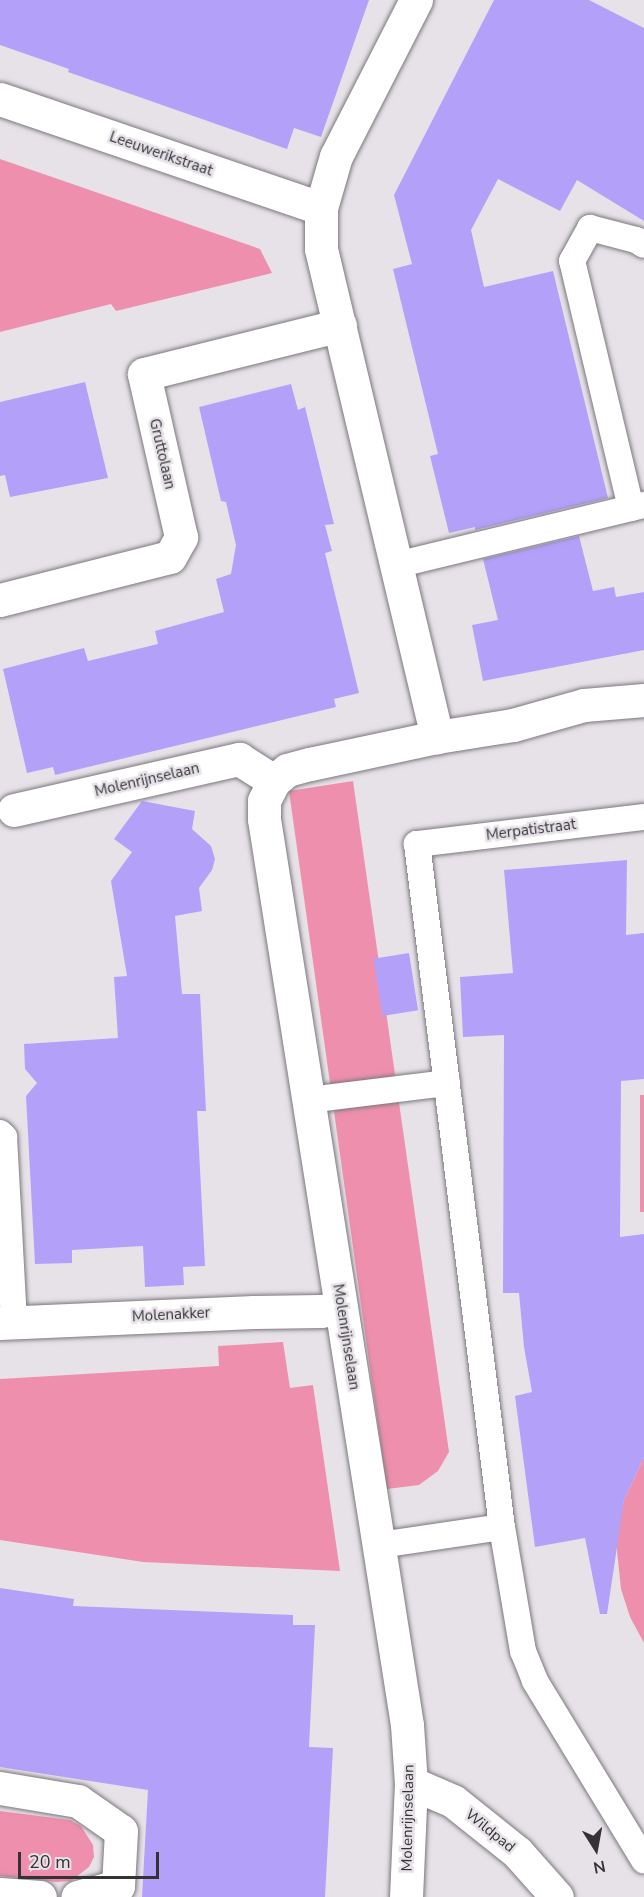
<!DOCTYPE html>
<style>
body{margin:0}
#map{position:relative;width:644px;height:1897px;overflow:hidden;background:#e6e2e8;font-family:"Nunito Sans",sans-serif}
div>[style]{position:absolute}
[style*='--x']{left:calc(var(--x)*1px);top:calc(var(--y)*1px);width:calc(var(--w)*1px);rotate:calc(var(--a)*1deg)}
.green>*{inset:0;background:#ee90ad;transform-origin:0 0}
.building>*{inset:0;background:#b3a1f9;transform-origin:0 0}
.roads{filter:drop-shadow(0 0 2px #7c787e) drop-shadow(0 0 2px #7c787e)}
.service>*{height:26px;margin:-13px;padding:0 13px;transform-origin:13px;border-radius:13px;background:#fff}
.minor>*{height:33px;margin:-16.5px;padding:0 16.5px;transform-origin:16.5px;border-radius:16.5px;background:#fff}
span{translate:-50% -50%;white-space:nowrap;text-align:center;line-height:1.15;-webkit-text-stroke:5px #e6e2e8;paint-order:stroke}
.street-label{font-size:15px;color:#343235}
.north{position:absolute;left:566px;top:1819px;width:60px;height:60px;-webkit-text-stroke:4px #e6e2e8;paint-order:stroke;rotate:169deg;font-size:16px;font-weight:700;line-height:24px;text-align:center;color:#343235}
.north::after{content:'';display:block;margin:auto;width:21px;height:27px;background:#343235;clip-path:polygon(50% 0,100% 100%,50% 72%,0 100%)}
.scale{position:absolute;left:18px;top:1852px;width:141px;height:27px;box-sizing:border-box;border:3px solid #343235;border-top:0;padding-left:8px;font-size:18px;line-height:21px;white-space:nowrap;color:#343235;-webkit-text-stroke:4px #e6e2e8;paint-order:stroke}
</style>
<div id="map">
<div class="green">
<div style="clip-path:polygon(0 159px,260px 249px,272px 273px,116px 311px,111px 304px,0 332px)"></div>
<div style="clip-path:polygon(353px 781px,449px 1452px,438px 1471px,419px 1485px,387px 1489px,289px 791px)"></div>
<div style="left:640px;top:1095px;width:4px;height:117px"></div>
<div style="clip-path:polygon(283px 1342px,290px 1388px,313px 1385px,340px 1571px,143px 1562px,0 1540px,0 1379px,219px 1366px,218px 1346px)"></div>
<div style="clip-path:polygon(644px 1457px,644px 1643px,630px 1617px,621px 1589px,616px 1541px,624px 1500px)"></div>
<div style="clip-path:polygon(0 1811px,70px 1820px,81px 1826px,93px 1845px,94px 1857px,89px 1867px,71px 1881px,56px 1882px,0 1876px)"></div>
</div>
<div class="building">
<div style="clip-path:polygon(0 0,369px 0,321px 137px,294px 128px,287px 149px,68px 72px,69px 69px,0 45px)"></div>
<div style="clip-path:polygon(494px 0,589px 0,644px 28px,644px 221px,577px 180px,560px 211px,498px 179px,471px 230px,484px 287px,553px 271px,608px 498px,475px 530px,475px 527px,449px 533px,430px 456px,438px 454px,393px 269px,412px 264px,394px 195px)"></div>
<div style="clip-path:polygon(85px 382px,108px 478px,10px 497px,5px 475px,0 476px,0 402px)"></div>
<div style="clip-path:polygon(291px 384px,298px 410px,305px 407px,334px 524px,325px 525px,332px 551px,325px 553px,359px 693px,334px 699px,336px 707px,55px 775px,53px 767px,27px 773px,3px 669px,84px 648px,88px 661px,158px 644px,155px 631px,224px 612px,216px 579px,231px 574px,236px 545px,226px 502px,221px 501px,199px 407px)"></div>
<div style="clip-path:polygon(579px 536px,593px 591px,614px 587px,616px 597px,644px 592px,644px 650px,483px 681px,472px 625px,498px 620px,483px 559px)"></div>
<div style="clip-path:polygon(142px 801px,195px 811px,192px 829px,211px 846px,215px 859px,212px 870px,199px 888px,202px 911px,175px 916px,182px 994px,200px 994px,206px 1111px,197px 1111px,205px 1266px,183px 1267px,184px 1285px,145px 1287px,143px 1246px,72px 1250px,72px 1263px,35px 1264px,26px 1096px,37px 1083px,25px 1069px,24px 1044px,118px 1038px,114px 977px,127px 976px,111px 881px,132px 852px,114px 839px)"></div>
<div style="clip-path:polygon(627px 860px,626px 935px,644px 933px,644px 1079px,621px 1081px,620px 1237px,644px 1234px,644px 1457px,624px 1500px,607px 1614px,600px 1614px,585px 1538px,535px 1547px,515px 1396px,532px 1392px,524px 1347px,519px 1293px,503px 1293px,504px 1035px,463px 1037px,460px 977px,513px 973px,504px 870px)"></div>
<div style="left:409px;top:953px;width:58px;height:36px;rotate:81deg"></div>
<div style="clip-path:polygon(0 1588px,74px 1599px,73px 1606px,293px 1615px,293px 1625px,315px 1625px,309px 1747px,333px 1748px,325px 1897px,142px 1897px,148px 1790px,0 1767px)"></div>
</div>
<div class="roads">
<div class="service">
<div style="--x:631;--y:508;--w:254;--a:-103.4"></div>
<div style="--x:572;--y:261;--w:38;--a:-61"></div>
<div style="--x:590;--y:228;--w:48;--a:14.6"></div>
<div style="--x:636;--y:240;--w:9;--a:32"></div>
<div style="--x:396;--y:565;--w:255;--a:-13.6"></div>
<div style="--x:644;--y:817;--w:229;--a:173.2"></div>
<div style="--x:417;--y:844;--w:688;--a:82.91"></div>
<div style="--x:502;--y:1527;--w:126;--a:80.4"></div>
<div style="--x:523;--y:1651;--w:32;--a:68"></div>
<div style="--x:535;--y:1681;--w:210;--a:58.7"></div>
<div style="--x:308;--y:1100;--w:140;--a:-7"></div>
<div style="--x:0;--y:1133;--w:6;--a:45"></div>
<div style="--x:4;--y:1137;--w:185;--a:86.9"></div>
<div style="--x:380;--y:1545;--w:123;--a:-8.4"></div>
</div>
<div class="minor">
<div style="--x:416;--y:0;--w:175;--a:117.1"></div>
<div style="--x:336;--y:156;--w:54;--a:106.1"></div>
<div style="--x:321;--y:208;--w:41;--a:90"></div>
<div style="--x:321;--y:249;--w:502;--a:76.63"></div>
<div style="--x:0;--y:99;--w:339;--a:18.8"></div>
<div style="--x:0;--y:600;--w:175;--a:-14.2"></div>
<div style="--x:170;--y:557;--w:23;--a:-61"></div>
<div style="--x:181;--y:537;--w:167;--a:-102.8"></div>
<div style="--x:144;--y:374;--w:202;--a:-14"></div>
<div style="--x:274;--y:781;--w:22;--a:117"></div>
<div style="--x:264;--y:801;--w:18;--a:90"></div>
<div style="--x:264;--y:819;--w:917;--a:81.03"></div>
<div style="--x:407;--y:1725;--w:58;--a:86.1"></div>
<div style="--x:411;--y:1783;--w:114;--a:92.5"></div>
<div style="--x:14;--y:810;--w:231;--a:-12.8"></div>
<div style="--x:239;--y:759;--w:41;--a:32.2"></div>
<div style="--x:274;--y:781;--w:17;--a:-40"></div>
<div style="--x:287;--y:770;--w:24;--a:-15"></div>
<div style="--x:310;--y:764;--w:130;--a:-12"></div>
<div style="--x:437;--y:737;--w:77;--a:-9"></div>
<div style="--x:513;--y:725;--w:74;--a:-15.7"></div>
<div style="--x:584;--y:705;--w:60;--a:-4.8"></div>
<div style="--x:0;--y:1323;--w:254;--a:-2.5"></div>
<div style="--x:254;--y:1312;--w:67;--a:-0.9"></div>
<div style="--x:321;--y:1311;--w:20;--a:-9"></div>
<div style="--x:411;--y:1783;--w:46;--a:23.2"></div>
<div style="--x:453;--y:1801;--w:82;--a:38.6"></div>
<div style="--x:517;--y:1852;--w:60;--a:48.4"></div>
<div style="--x:0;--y:1788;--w:79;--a:9.5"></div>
<div style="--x:78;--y:1801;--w:52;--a:34.9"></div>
<div style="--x:121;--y:1831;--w:55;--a:93.1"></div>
<div style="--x:118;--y:1886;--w:42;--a:165"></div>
<div style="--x:0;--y:1894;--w:40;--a:4.3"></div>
</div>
</div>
<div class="street-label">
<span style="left:161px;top:154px;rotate:19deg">Leeuwerikstraat</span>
<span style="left:162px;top:454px;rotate:77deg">Gruttolaan</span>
<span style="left:147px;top:780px;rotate:-13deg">Molenrijnselaan</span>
<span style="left:531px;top:830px;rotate:-7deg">Merpatistraat</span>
<span style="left:171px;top:1315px;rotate:-3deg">Molenakker</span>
<span style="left:346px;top:1337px;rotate:81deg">Molenrijnselaan</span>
<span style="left:408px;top:1818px;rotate:-89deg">Molenrijnselaan</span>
<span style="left:490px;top:1831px;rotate:39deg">Wildpad</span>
</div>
<div class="north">N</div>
<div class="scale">20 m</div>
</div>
